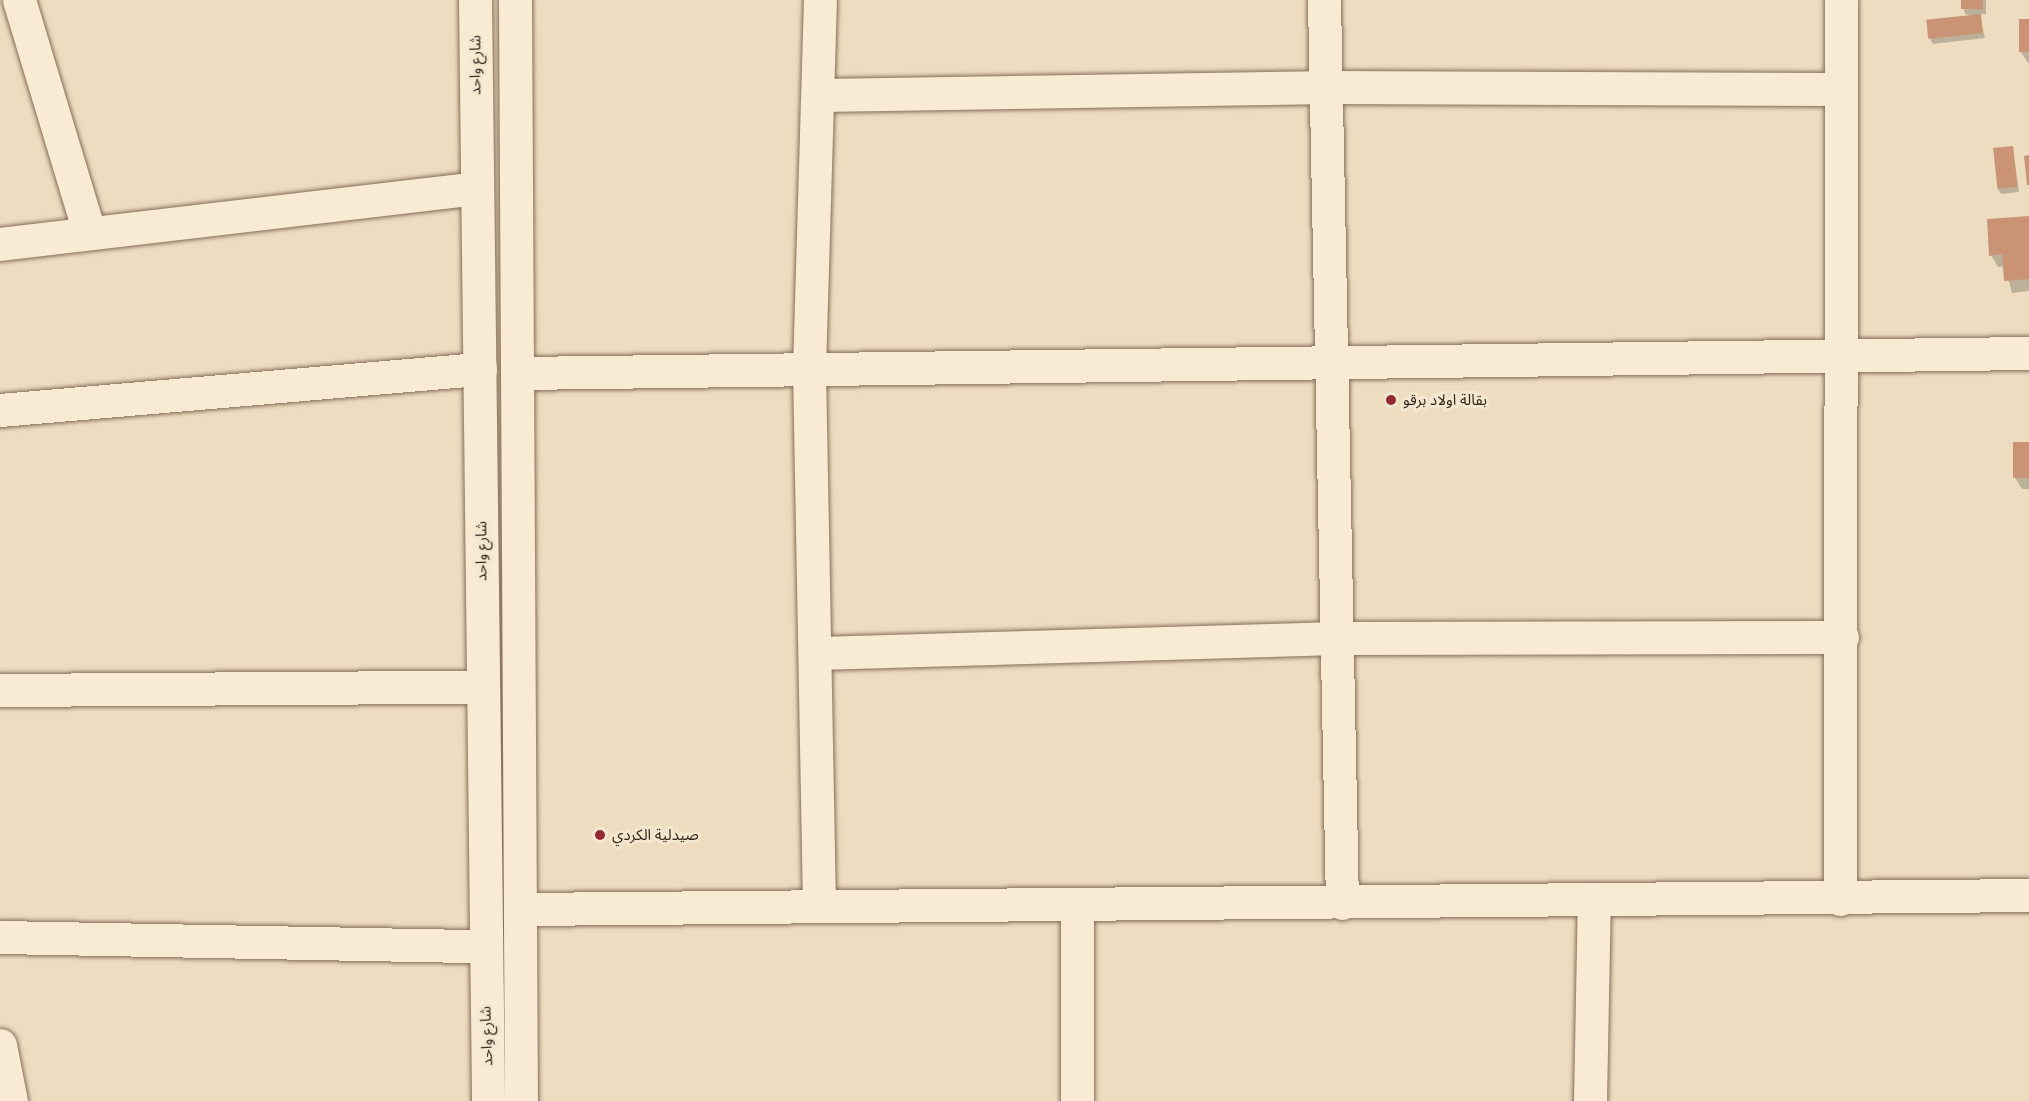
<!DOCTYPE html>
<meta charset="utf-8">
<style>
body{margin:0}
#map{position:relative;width:2029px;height:1101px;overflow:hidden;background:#eddcc0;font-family:"Playfair Display","Noto Sans Arabic",serif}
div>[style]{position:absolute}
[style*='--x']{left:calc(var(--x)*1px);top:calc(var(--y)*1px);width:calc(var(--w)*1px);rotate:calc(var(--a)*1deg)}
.shadow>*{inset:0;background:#0003}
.building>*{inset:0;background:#ca9376;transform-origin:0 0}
.roads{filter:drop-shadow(0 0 2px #856d58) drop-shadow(0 0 2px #856d58)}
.minor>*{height:33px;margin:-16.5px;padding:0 16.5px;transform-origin:16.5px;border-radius:16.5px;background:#f8ead3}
.dots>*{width:16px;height:16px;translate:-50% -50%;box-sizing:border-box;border:3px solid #f4e7cf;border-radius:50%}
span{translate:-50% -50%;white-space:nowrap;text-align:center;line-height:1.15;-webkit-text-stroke:6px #f4e7cf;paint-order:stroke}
.street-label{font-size:15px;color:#35261d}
.poi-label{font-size:15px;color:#35261d}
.left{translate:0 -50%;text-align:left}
</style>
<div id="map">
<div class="shadow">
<div style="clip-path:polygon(1962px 0,1986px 0,1986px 14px,1979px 14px,1985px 38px,1933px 44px,1930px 39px,1974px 17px,1965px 14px)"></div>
<div style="clip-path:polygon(2029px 20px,2029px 63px,2028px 63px,2021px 52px)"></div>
<div style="clip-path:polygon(2013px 148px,2019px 192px,2001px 194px,1998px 189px)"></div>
<div style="clip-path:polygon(2029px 217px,2029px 291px,2012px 293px,2005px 266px,1998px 267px,1991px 255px)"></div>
<div style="clip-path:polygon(2029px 444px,2029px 489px,2022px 489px,2015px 478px)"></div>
</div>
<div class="building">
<div style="left:1961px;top:0;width:22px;height:9px"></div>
<div style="left:1981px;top:14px;width:19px;height:55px;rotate:84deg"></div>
<div style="left:2019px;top:19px;width:10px;height:33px"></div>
<div style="left:2013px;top:146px;width:41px;height:20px;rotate:84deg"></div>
<div style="clip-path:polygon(2029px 155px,2029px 185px,2027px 185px,2024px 156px)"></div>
<div style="clip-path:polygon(2029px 216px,2029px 279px,2004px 281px,2002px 254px,1989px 256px,1987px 219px)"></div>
<div style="left:2029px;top:442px;width:36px;height:16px;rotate:90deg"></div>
</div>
<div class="roads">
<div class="minor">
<div style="--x:19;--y:0;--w:242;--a:73.2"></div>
<div style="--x:475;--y:0;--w:1101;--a:89.32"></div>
<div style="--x:515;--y:0;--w:1101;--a:89.69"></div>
<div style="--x:1324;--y:0;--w:903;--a:88.86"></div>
<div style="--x:821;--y:95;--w:507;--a:-0.9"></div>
<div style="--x:1328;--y:87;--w:510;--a:0.22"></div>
<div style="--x:0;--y:244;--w:478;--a:-6.7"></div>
<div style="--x:520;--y:373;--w:1509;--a:-0.76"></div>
<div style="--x:0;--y:410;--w:482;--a:-4.9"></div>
<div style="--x:818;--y:653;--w:518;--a:-1.66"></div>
<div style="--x:1336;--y:638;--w:506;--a:-0.11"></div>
<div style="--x:0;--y:690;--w:481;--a:-0.4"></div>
<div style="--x:1840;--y:899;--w:899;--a:-89.94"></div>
<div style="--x:819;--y:905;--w:536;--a:-91.07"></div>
<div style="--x:809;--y:369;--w:369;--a:-88.3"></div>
<div style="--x:521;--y:909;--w:1508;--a:-0.53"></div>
<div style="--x:0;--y:937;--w:483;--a:1.1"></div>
<div style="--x:0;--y:1045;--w:57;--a:78.9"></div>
<div style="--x:1077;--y:1101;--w:194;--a:-90"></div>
<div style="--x:1590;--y:1101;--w:202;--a:-88.9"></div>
</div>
</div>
<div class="dots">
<div style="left:1391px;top:400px;background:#932a33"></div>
<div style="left:600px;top:835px;background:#932a33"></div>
</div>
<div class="street-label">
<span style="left:475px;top:65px;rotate:-90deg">شارع واحد</span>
<span style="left:481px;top:551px;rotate:-90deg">شارع واحد</span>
<span style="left:486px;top:1036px;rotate:-92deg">شارع واحد</span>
</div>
<div class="poi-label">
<span class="left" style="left:1403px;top:400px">بقالة اولاد برقو</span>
<span class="left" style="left:612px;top:835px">صيدلية الكردي</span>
</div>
</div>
